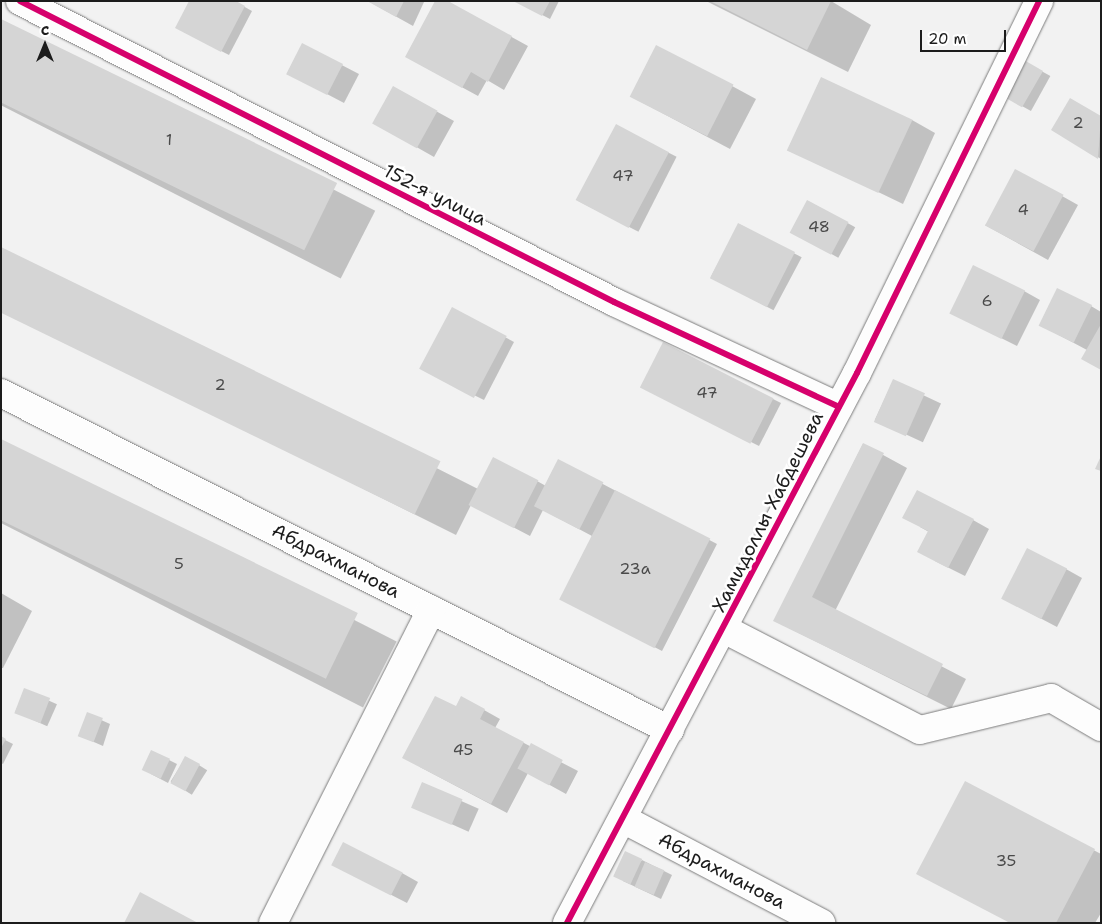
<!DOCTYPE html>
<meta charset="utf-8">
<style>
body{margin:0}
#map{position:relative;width:1102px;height:924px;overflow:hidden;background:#f2f2f2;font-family:"Shantell Sans",sans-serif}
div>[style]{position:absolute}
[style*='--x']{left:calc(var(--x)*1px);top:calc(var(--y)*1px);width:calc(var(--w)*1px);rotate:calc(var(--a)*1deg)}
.shadow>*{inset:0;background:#0003;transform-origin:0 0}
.building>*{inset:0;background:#d5d5d5;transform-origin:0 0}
.roads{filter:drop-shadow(0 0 1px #7c7c7c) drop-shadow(0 0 1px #7c7c7c)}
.minor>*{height:28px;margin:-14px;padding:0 14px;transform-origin:14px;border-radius:14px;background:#fdfdfd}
.cycleway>*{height:6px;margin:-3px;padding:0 3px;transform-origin:3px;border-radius:3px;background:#d6006c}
span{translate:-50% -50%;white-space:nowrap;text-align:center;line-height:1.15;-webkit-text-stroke:5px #fff;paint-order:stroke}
.number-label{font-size:16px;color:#4a4a4a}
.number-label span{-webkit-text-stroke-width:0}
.street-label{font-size:19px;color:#1c1c1c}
.frame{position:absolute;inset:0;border:2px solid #1c1c1c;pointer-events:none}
.north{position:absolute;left:20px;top:20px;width:50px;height:50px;-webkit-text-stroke:4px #fff;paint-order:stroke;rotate:0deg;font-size:14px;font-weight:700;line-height:20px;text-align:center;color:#1c1c1c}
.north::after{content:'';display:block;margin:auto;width:18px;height:22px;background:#1c1c1c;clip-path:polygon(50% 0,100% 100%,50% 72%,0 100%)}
.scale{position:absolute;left:920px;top:30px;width:86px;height:22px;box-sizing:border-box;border:2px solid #1c1c1c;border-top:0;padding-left:6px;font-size:15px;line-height:18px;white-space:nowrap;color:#1c1c1c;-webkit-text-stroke:4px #fff;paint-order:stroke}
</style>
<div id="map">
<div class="shadow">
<div style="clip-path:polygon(234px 1px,252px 11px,229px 55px,184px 32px)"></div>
<div style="clip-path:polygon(368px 1px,423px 1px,424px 2px,413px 26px)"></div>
<div style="clip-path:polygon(446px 1px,528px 46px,504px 90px,487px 80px,478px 96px,423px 66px)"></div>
<div style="clip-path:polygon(515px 1px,559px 1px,550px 19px)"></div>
<div style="clip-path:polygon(706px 1px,831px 1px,871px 25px,848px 72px)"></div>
<div style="left:1px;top:20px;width:420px;height:76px;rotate:27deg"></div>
<div style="clip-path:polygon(303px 45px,359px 74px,344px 103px,304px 82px)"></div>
<div style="left:1025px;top:62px;width:29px;height:40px;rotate:29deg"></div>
<div style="clip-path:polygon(732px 86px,756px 99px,730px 149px,630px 96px)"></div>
<div style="clip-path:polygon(394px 88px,454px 121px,434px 157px,390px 132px)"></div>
<div style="clip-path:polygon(1101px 117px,1101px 159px,1052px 129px)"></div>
<div style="clip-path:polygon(912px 120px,935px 133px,903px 204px,789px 149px)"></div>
<div style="left:616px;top:126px;width:68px;height:84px;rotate:27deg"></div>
<div style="clip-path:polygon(1062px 196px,1078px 205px,1048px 260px,985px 225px)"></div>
<div style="left:808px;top:201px;width:54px;height:35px;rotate:29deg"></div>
<div style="left:739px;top:224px;width:71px;height:60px;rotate:28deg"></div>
<div style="clip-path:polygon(1px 248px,478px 489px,537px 481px,546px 486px,559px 461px,717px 544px,662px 651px,568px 602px,592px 536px,543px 510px,530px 536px,471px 505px,456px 535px,1px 308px)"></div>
<div style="clip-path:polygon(1024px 291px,1040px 300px,1017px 346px,951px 313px)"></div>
<div style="clip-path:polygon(1091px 306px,1101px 312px,1101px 369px,1087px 350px,1040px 325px)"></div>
<div style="clip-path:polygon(452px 309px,514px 342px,484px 400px,429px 373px)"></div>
<div style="left:893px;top:381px;width:53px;height:43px;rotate:25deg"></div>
<div style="clip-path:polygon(649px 391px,773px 399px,781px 403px,759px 446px)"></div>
<div style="left:1px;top:440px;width:444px;height:74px;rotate:27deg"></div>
<div style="clip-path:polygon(863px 444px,907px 468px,835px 611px,966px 679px,951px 709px,775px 621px)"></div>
<div style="clip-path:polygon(973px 520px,989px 529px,965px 576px,935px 561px,929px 532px,920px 527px)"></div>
<div style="clip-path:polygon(1066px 569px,1082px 578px,1057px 627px,1017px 606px)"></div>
<div style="clip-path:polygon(1px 593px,32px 611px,3px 668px,1px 668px)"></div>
<div style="left:25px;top:690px;width:35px;height:24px;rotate:24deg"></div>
<div style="clip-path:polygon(456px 708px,484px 710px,500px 719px,495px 728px,578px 771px,566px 794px,528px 773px,507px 813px,420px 767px)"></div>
<div style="clip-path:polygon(88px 714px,110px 724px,103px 746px,80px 736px)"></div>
<div style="clip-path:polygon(1px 738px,13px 744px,3px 764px,1px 763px)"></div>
<div style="left:186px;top:757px;width:25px;height:29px;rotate:32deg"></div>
<div style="clip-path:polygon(169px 760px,177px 764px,168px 783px,151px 774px)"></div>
<div style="clip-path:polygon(966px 783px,1101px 854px,1101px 913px,1095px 923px,1010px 923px)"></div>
<div style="left:423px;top:784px;width:61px;height:25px;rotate:24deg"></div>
<div style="clip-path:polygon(642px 860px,672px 875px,661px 899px,623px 881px)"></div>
<div style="clip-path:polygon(333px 865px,402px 873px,418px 882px,407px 903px)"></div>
</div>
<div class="building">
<div style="clip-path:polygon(189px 1px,236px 1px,245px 6px,221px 52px,175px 28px)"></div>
<div style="clip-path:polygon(367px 1px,404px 1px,396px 17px)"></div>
<div style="clip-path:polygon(435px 1px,448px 1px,512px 36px,488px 82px,471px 72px,462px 88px,405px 57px)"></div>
<div style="clip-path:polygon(513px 1px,550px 1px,542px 16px)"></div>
<div style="clip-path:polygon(710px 1px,831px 1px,807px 50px)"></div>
<div style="left:1px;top:19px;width:374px;height:75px;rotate:26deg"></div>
<div style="left:302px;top:43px;width:46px;height:35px;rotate:27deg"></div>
<div style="left:656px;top:45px;width:87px;height:58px;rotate:27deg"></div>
<div style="left:1024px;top:60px;width:22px;height:42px;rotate:30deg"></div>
<div style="left:821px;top:77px;width:101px;height:81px;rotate:25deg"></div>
<div style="left:393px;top:86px;width:51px;height:43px;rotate:29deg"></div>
<div style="clip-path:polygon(1070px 98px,1101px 116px,1098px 159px,1051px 130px)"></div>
<div style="left:616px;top:124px;width:60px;height:86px;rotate:28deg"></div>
<div style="left:1015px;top:169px;width:55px;height:64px;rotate:28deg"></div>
<div style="left:807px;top:200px;width:47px;height:37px;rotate:28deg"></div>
<div style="left:738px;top:223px;width:64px;height:62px;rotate:27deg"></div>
<div style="left:1px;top:247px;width:489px;height:59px;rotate:26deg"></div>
<div style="left:973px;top:265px;width:58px;height:54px;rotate:26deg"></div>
<div style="left:1057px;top:288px;width:39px;height:42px;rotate:26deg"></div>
<div style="left:452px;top:307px;width:62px;height:70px;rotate:28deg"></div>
<div style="clip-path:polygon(1101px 324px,1101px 370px,1081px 359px)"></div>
<div style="left:663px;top:342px;width:124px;height:51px;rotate:27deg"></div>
<div style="left:893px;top:379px;width:35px;height:47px;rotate:24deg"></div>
<div style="left:1px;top:439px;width:397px;height:73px;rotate:26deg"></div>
<div style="clip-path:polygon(863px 443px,884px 453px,812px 597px,943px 664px,927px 696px,773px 621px)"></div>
<div style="clip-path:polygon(1101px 456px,1101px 471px,1095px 469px)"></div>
<div style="left:493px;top:457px;width:51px;height:54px;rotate:27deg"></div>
<div style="left:558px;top:459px;width:51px;height:53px;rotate:27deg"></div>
<div style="left:615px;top:490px;width:107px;height:123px;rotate:27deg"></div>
<div style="clip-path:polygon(917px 490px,974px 519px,948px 568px,917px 552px,928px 531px,902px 518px)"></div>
<div style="left:1027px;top:548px;width:45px;height:57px;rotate:27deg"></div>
<div style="left:24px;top:688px;width:28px;height:27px;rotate:21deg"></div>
<div style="clip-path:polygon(435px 696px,456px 706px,461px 696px,485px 709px,480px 719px,524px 742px,491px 804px,402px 758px)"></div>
<div style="left:87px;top:712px;width:17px;height:26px;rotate:21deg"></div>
<div style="clip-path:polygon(1px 736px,6px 739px,1px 748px)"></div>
<div style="left:531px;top:743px;width:36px;height:29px;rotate:28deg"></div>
<div style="left:151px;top:750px;width:21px;height:22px;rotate:25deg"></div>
<div style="left:185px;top:756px;width:17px;height:31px;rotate:28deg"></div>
<div style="clip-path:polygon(965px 781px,1095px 849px,1056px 923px,1010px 923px,916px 874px)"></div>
<div style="left:422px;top:782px;width:44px;height:28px;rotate:23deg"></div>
<div style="left:343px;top:842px;width:67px;height:26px;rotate:27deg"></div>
<div style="left:625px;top:851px;width:19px;height:28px;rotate:25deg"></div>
<div style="left:645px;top:862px;width:21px;height:27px;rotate:23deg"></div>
<div style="clip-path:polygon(140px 892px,198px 923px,124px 923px)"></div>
</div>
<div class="roads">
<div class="minor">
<div style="--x:20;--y:1;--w:666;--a:26.87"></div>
<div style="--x:614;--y:302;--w:248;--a:25"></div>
<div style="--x:1;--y:393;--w:749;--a:26.74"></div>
<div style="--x:724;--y:629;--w:220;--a:27.3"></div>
<div style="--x:920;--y:730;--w:135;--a:-13.7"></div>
<div style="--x:1051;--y:698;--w:58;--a:30.1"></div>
<div style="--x:623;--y:819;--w:224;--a:27.7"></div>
<div style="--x:273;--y:923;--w:351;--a:-63.2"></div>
<div style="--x:567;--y:923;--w:622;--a:-62.2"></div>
<div style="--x:857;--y:373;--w:414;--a:-63.9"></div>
</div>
</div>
<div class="cycleway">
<div style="--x:20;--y:1;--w:666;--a:26.87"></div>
<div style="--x:614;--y:302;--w:248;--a:25"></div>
<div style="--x:567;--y:923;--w:622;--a:-62.2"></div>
<div style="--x:857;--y:373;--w:414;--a:-63.9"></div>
</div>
<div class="number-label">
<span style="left:1078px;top:123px">2</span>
<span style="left:169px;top:140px">1</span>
<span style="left:623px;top:176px">47</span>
<span style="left:1023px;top:210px">4</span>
<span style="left:819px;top:227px">48</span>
<span style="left:987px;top:301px">6</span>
<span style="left:220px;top:385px">2</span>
<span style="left:707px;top:393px">47</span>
<span style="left:179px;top:564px">5</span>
<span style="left:635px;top:569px">23а</span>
<span style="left:463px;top:750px">45</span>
<span style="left:1006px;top:861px">35</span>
</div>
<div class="street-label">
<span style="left:435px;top:195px;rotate:27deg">152-я улица</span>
<span style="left:768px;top:512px;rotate:-63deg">Хамидоллы Хабдешева</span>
<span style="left:336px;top:561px;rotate:27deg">Абдрахманова</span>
<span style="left:722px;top:871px;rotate:28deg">Абдрахманова</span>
</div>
<div class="frame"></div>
<div class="north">С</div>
<div class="scale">20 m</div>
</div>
